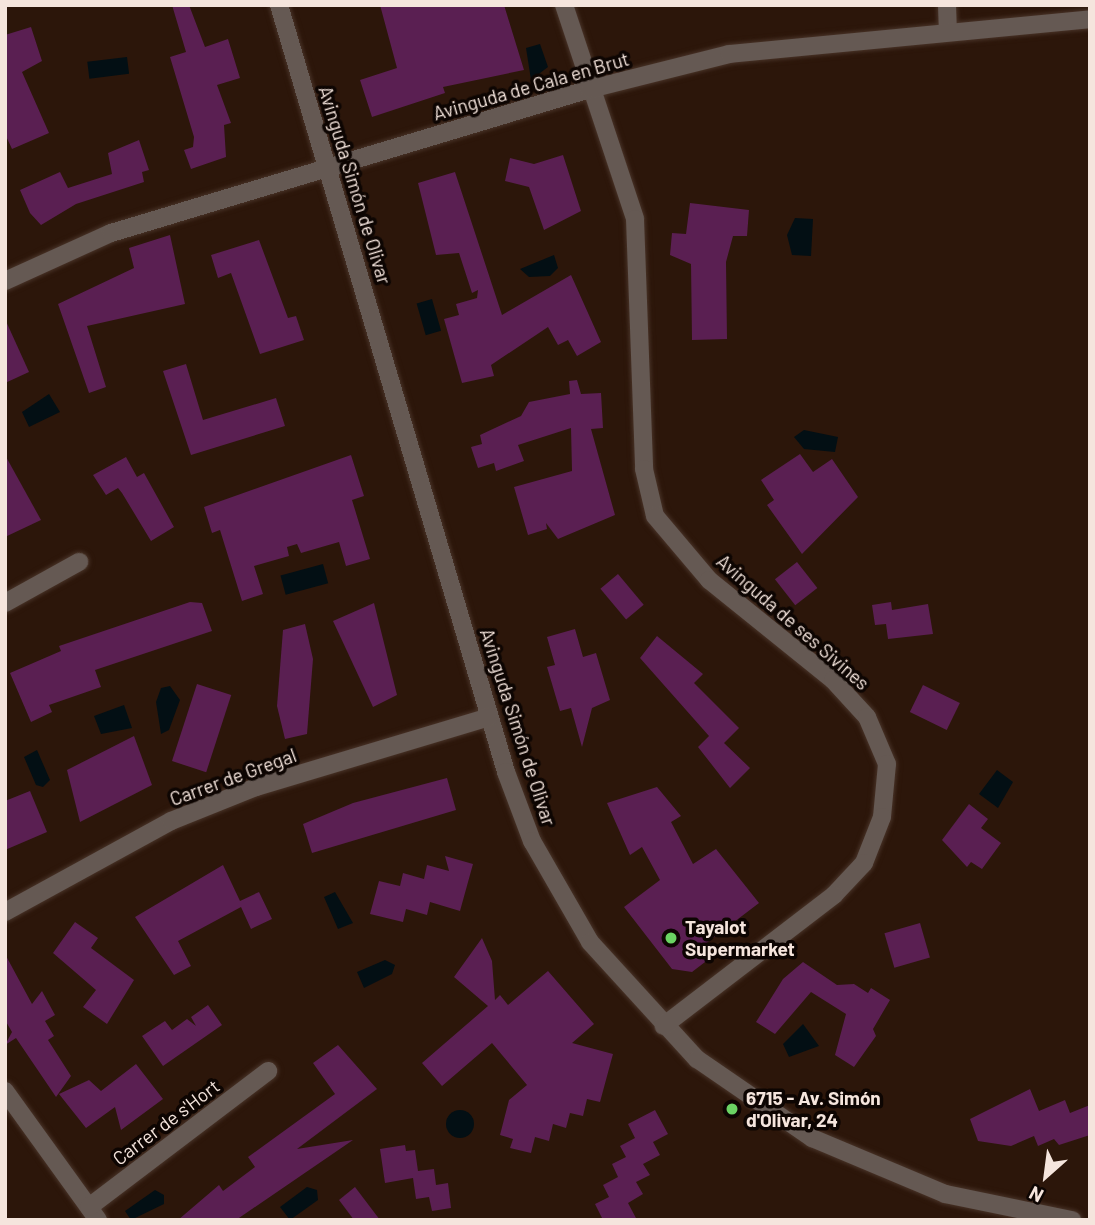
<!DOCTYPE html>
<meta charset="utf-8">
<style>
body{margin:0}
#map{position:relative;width:1095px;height:1225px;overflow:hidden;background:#2c160a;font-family:Barlow,sans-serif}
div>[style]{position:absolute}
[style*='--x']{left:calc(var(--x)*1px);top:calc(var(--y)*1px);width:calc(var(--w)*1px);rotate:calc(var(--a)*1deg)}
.water>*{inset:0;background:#030f14;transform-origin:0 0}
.round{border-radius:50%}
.building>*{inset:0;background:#5a1f52;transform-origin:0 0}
.roads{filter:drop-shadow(0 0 2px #483328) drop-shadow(0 0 2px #483328)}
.minor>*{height:18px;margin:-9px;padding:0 9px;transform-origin:9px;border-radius:9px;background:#655953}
.dots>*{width:19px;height:19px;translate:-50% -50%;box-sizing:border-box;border:4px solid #0d0502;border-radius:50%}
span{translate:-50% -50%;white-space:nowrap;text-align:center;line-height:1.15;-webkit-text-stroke:7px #0d0502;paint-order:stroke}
.street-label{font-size:19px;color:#f5e5dd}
.poi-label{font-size:19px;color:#f5e5dd;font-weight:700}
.left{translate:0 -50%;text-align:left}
.frame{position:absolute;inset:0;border:7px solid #f5e5dd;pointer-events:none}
.north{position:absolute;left:1011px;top:1141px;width:70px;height:70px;-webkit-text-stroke:5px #0d0502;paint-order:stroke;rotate:208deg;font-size:19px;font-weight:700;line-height:28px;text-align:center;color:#f5e5dd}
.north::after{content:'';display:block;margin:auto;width:24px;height:32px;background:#f5e5dd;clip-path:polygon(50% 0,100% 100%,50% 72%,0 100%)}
</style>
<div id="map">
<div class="water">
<div style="clip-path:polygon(540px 44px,548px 67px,531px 80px,526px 48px)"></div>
<div style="left:127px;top:57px;width:17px;height:40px;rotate:83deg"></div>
<div style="clip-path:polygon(795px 218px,813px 219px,811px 256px,792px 255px,787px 235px)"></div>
<div style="clip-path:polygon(554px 255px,558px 268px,550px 276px,529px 277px,520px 269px)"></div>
<div style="left:432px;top:299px;width:33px;height:16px;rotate:74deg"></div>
<div style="clip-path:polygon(49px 394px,60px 412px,29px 427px,22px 412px)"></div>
<div style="clip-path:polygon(804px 430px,838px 437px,835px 452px,804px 449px,794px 437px)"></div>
<div style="left:323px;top:564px;width:20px;height:44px;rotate:75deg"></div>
<div style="clip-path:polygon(170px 686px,180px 700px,169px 730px,161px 734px,156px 702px,161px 688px)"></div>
<div style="clip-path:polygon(124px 705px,132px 728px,101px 734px,94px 716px)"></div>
<div style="clip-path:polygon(37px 750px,50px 780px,43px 787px,36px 785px,24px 757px)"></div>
<div style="clip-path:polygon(997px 770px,1013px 782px,998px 808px,979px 794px)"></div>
<div style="clip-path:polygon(335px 892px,353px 923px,338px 929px,324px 897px)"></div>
<div style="clip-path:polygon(385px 960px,395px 965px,392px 974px,364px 988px,357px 972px)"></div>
<div style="clip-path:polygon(803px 1024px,819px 1046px,789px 1057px,783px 1044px)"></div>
<div class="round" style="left:446px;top:1110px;width:28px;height:28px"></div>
<div style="clip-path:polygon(307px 1187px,317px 1190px,318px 1200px,290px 1220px,280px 1207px)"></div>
<div style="clip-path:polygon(155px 1190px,164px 1195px,164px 1204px,131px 1220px,125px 1211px)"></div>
</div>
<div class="building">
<div style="clip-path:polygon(172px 5px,189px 5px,205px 47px,228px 39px,240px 78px,217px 85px,231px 123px,224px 125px,226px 157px,191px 169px,184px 150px,193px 147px,194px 137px,170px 57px,186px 52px)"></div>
<div style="clip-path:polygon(380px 5px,504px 5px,524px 70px,443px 87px,445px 93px,372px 117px,360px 80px,397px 68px)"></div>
<div style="clip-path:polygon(31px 27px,42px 61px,22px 72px,49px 133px,12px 149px,5px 134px,5px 35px)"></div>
<div style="clip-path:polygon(139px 140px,149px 170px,142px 172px,144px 182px,76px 204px,41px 225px,30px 213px,20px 190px,60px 172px,68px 188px,112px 174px,108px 153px)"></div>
<div style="clip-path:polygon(563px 155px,581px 211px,544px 230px,529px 187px,505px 181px,510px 158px,534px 164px)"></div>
<div style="clip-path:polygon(455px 172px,502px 315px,571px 275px,601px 342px,577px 356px,568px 340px,558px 345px,548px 327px,491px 365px,494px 376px,462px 383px,444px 319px,459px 315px,456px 304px,477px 298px,478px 290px,472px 293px,459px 253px,436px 255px,418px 183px)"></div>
<div style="clip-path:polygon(690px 203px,749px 210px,747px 236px,733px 236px,726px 262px,727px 339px,692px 340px,691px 264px,670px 255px,672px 233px,686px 234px)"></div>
<div style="clip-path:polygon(170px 235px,185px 304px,87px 326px,106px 387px,89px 393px,58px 304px,134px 268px,129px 248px)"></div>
<div style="clip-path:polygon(259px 240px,288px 318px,296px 316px,304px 340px,260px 354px,231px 273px,218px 278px,211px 255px)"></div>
<div style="clip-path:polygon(5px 319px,29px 372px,5px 383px)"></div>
<div style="clip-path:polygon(186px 364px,203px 420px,276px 398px,285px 426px,191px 455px,163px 371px)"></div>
<div style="clip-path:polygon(577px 380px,581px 394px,601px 393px,603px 428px,591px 429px,615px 515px,558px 539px,546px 523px,547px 529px,528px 535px,514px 487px,572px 471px,571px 428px,518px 445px,524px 461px,496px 471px,494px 463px,478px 468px,471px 447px,482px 444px,480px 435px,521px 416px,529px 402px,570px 394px,569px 381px)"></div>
<div style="clip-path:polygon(800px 454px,813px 472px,832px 459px,858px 497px,802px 554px,767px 505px,774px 500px,761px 480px)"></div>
<div style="clip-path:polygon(5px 455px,41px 520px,5px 537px)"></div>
<div style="clip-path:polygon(351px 455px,364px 496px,352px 500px,370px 559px,346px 566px,339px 542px,301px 553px,297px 544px,287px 547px,289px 556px,254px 566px,263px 594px,242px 601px,220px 530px,212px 533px,204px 507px)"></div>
<div style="clip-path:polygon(126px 457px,137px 477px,144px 473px,174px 527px,151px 541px,122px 493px,118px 488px,106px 495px,93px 475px)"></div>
<div style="left:797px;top:562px;width:33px;height:28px;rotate:52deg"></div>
<div style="left:618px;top:574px;width:40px;height:23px;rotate:50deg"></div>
<div style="clip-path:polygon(190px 602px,202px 603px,212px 631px,95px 670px,101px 687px,49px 705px,52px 712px,31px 722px,10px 673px,61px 651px,59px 646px)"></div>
<div style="clip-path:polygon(891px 602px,892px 610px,928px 604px,933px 634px,888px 639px,886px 624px,875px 625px,872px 605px)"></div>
<div style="clip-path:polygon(374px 603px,397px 695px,373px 707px,333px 621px)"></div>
<div style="clip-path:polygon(305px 624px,313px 659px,307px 734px,285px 739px,277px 706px,283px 630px)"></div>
<div style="clip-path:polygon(575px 629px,583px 657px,596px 653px,610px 700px,592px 708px,582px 747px,571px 708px,560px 711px,547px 667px,555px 665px,547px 637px)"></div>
<div style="clip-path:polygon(657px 636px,703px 674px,694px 683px,739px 728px,724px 743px,750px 768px,730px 788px,698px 747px,709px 736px,640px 658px)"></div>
<div style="left:197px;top:684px;width:36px;height:81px;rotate:18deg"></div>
<div style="left:923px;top:685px;width:41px;height:30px;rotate:26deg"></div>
<div style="clip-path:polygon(134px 736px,152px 785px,80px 822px,67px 770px)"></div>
<div style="clip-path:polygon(447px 778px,456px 810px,312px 853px,303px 824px,353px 803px)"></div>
<div style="clip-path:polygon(657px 787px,681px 816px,671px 822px,693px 864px,716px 849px,759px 903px,700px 948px,709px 959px,692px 972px,672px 969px,624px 907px,660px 880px,642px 847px,630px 855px,607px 803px)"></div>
<div style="clip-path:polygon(30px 791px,47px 832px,5px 850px,5px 801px)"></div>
<div style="clip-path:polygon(969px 804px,988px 819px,981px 828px,1001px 843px,982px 869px,971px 862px,967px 867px,942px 840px)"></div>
<div style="clip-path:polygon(445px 856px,473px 864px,460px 911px,430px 902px,427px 915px,406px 909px,403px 922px,370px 914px,379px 881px,400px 886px,403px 873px,424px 879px,427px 865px,449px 871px)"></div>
<div style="clip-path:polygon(223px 865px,240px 901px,259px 892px,272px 919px,251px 929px,241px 907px,178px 941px,191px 966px,174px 975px,135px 917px)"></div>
<div style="clip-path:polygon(75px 922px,98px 938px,91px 948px,134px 980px,107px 1024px,83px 1007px,96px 990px,53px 953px)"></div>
<div style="left:920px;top:923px;width:36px;height:37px;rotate:74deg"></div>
<div style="clip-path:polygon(482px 938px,492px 961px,495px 1000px,500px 995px,508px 1005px,548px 971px,594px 1024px,572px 1043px,613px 1054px,600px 1102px,587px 1099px,583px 1116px,570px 1113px,566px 1128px,553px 1124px,549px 1141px,535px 1137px,531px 1153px,510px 1148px,513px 1139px,500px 1135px,509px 1100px,527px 1085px,492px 1043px,442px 1086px,422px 1063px,488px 1006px,454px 977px)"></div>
<div style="clip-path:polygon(5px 954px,32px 1004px,42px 991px,55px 1015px,45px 1021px,54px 1036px,48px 1040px,71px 1076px,56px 1097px,16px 1038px,5px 1045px,12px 1032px,5px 1020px)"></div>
<div style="clip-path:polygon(803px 962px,837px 985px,854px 984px,868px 993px,871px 988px,890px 1000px,873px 1029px,876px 1036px,854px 1067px,835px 1055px,846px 1014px,811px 992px,775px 1034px,756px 1022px,783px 979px)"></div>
<div style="clip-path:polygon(208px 1005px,222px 1025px,163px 1066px,142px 1036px,165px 1021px,172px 1030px,187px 1019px,196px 1026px,191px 1017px)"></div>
<div style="clip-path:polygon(338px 1045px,377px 1089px,297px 1149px,353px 1140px,236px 1220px,178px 1220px,219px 1185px,223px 1191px,255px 1167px,248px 1157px,335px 1094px,313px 1063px)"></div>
<div style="clip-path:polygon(136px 1064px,163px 1099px,121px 1130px,115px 1107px,86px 1128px,59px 1094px,89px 1080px,101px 1091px)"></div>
<div style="clip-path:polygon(1030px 1089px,1039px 1111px,1065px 1100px,1070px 1113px,1090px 1105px,1090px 1135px,1059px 1145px,1054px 1139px,1038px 1146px,1034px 1136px,1011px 1146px,978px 1141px,970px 1119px)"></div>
<div style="clip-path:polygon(655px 1110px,668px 1134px,653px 1142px,660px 1155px,643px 1164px,650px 1175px,636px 1182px,643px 1194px,628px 1203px,637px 1220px,603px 1220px,595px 1204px,609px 1197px,603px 1185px,618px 1177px,612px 1164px,626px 1157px,620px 1146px,635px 1138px,628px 1124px)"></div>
<div style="clip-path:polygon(405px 1145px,406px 1151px,415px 1150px,418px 1171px,434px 1169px,436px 1185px,448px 1183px,451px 1208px,432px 1211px,429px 1197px,416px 1199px,413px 1178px,385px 1183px,380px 1149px)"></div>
<div style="clip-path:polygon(355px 1187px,380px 1220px,354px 1220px,339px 1200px)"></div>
</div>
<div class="roads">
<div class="minor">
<div style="--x:279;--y:5;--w:800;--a:73.51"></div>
<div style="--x:506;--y:772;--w:74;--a:69.4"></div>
<div style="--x:532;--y:841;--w:116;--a:60.1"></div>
<div style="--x:590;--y:942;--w:159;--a:47.6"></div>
<div style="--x:697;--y:1059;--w:140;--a:34.5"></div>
<div style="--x:812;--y:1138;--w:144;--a:22.8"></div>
<div style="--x:945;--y:1194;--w:130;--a:11.6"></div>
<div style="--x:564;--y:5;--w:225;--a:71.6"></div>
<div style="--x:635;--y:219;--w:250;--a:87.9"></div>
<div style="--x:644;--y:469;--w:48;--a:76.8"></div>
<div style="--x:655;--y:516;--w:84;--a:49.8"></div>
<div style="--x:709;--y:580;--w:159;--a:38.9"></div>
<div style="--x:833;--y:680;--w:50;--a:47.4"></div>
<div style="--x:867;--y:717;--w:51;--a:66.9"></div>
<div style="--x:887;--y:764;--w:53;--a:95.4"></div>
<div style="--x:882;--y:817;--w:49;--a:111.4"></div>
<div style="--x:864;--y:863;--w:44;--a:133.2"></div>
<div style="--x:834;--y:895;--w:215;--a:142.5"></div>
<div style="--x:947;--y:5;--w:26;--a:88"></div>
<div style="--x:5;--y:281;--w:116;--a:-24.4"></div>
<div style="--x:111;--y:233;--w:500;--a:-16.73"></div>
<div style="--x:590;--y:89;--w:143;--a:-14.1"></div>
<div style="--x:729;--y:54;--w:363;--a:-5.5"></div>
<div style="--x:5;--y:603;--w:85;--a:-29"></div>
<div style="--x:5;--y:912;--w:189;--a:-28.7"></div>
<div style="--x:171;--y:821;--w:92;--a:-21.8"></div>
<div style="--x:256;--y:787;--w:243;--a:-16.7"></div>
<div style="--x:5;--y:1091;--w:159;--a:54.2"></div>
<div style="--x:89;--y:1207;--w:225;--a:-37.2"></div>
</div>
</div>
<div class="dots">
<div style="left:671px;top:938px;background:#6bd363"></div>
<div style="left:732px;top:1109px;background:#6bd363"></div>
</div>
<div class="street-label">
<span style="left:531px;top:86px;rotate:-16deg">Avinguda de Cala en Brut</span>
<span style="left:355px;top:185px;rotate:73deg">Avinguda Simón de Olivar</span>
<span style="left:793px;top:622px;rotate:41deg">Avinguda de ses Sivines</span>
<span style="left:518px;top:727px;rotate:72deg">Avinguda Simón de Olivar</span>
<span style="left:233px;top:777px;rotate:-20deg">Carrer de Gregal</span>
<span style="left:166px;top:1122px;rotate:-37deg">Carrer de s'Hort</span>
</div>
<div class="poi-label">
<span class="left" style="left:685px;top:938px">Tayalot<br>Supermarket</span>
<span class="left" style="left:746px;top:1109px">6715 - Av. Simón<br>d'Olivar, 24</span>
</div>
<div class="frame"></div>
<div class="north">N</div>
</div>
